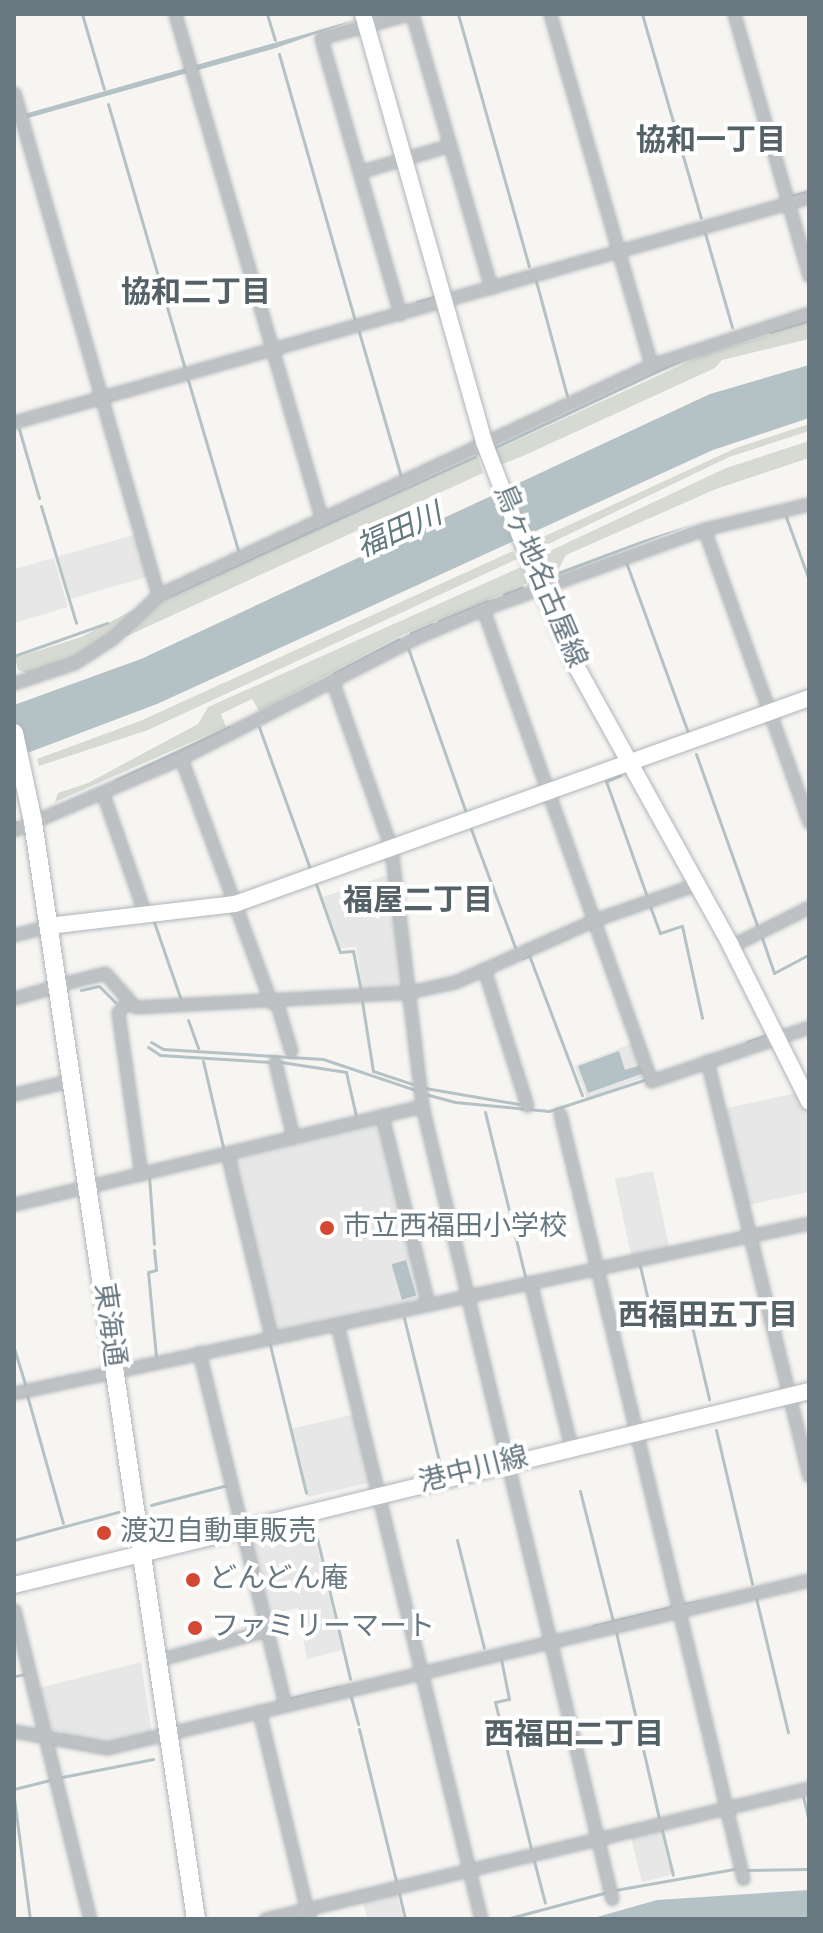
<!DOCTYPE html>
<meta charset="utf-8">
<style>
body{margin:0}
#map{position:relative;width:823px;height:1933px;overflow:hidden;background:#f6f5f2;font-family:Overpass,"Noto Sans JP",sans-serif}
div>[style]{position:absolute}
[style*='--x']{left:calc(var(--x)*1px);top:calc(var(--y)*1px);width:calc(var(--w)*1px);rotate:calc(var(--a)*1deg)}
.built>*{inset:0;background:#e6e7e6;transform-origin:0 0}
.green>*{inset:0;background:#d6dad2}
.water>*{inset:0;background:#b5c2c5;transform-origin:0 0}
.stream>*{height:3px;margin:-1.5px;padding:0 1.5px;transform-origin:1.5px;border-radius:1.5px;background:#b5c2c5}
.roads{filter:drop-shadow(0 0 2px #afb5b9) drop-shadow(0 0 2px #afb5b9)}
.street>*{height:11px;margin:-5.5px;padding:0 5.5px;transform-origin:5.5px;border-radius:5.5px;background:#bdc1c4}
.secondary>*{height:16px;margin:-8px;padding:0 8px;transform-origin:8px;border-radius:8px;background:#fff}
.primary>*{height:18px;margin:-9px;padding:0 9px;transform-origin:9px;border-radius:9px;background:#fff}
.dots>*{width:22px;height:22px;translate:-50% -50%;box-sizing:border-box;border:4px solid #fff;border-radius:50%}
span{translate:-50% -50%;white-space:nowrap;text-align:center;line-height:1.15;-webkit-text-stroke:8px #fff;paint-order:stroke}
.street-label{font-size:28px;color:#677881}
.poi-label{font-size:28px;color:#677881}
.left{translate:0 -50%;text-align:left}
.neighbourhood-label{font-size:30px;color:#546167;font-weight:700}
.water-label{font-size:30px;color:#63797e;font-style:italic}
.frame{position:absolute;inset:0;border:16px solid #677881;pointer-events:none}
</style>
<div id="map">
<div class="built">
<div style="left:137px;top:534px;width:44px;height:82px;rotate:74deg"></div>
<div style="clip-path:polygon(54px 558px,68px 607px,14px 623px,14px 569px)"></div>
<div style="clip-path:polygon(390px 874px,403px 986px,363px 992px,356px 947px,340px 948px,323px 897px)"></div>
<div style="left:633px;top:1043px;width:36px;height:63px;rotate:69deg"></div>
<div style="clip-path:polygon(800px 1092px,809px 1110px,809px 1192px,747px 1205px,723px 1109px)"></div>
<div style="left:379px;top:1120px;width:184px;height:151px;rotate:76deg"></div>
<div style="left:653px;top:1171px;width:80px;height:39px;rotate:78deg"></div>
<div style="left:356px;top:1414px;width:70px;height:66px;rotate:77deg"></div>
<div style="clip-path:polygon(312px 1526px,342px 1650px,307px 1659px,298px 1608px,267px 1615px,249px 1540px)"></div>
<div style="clip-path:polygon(141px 1662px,152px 1734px,106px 1745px,64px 1739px,62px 1731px,50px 1730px,40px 1688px)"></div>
<div style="left:661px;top:1830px;width:46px;height:31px;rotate:76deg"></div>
<div style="clip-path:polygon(397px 1893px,403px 1919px,367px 1919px,363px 1901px)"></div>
</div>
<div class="green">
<div style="clip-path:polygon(809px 323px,809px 339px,722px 360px,715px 368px,523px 456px,500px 465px,493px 451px,701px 356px)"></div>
<div style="clip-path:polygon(809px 424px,809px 431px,729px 457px,534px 551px,530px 543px,736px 448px)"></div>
<div style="clip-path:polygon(809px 441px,809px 458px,716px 489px,566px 555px,558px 570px,543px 575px,538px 562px,552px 550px,726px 468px)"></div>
<div style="clip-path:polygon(476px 451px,483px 473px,116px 641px,162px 597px,164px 601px,475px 459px)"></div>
<div style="clip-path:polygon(513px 551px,517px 559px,148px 730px,39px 766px,37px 759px,140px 721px)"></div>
<div style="clip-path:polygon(521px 567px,528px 583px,404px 634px,259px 711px,252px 699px,221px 714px,226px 727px,55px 802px,58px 793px,88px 783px,198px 724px,208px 707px)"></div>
<div style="clip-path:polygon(135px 609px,110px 636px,71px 660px,30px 674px,18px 670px,15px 658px,81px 637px)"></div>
</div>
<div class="water">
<div style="clip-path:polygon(358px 19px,276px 48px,14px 122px,14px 117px)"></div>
<div style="clip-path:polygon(809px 365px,809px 418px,713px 450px,157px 704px,14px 758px,14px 705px,141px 659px,710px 394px)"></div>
<div style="clip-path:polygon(691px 525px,548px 579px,547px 576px,644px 540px)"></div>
<div style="clip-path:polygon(619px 1051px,625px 1070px,641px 1065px,644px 1073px,588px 1093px,578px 1066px)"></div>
<div style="left:406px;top:1260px;width:37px;height:15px;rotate:74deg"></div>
<div style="clip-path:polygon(809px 1890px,809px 1919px,590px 1919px,657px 1900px)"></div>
</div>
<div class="stream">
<div style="--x:82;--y:14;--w:78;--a:73.7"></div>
<div style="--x:267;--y:14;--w:27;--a:73"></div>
<div style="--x:458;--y:14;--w:262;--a:74.3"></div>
<div style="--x:642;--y:14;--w:212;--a:73.9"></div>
<div style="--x:279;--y:54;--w:277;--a:74.1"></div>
<div style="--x:108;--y:104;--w:276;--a:73.8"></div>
<div style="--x:792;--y:196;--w:18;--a:-16"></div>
<div style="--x:705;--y:233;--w:98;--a:74"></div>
<div style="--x:536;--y:281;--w:119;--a:74.9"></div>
<div style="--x:417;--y:302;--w:20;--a:-15"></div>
<div style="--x:359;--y:332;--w:151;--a:73.8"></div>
<div style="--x:770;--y:332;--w:41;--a:-15.8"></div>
<div style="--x:188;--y:380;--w:177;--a:73.6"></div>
<div style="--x:19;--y:429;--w:72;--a:73.8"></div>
<div style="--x:494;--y:448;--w:204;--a:-25.2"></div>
<div style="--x:41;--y:506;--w:122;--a:73.3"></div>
<div style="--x:786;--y:517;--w:67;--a:69.9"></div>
<div style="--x:626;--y:562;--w:184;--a:70"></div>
<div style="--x:504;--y:594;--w:19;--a:-21"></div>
<div style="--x:165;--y:598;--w:340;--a:-24.5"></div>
<div style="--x:439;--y:621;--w:53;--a:-22.2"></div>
<div style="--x:411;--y:633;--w:23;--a:-23"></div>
<div style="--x:408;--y:648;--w:175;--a:70.6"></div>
<div style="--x:14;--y:656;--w:99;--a:-19.5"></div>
<div style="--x:334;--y:673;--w:73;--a:-27.6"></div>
<div style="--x:259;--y:727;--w:151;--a:70.2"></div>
<div style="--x:696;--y:754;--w:182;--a:70.4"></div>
<div style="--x:621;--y:775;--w:16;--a:158"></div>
<div style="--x:606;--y:781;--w:120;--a:70.5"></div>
<div style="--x:116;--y:780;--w:125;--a:-25.1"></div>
<div style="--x:14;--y:823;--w:2;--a:-27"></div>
<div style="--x:471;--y:829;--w:126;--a:69.6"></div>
<div style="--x:316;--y:884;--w:72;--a:70.6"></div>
<div style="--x:340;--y:952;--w:13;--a:-4"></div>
<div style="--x:353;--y:951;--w:41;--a:78.7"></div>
<div style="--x:650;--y:906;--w:29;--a:70"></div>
<div style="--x:660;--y:933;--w:23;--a:-18"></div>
<div style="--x:682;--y:926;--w:94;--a:77.7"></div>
<div style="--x:154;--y:922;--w:83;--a:70.9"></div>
<div style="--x:762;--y:938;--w:37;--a:71"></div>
<div style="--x:774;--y:973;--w:40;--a:-28"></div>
<div style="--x:523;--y:958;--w:7;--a:-27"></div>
<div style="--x:529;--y:955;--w:150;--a:69.3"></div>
<div style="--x:81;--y:990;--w:18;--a:-13"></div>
<div style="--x:99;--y:986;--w:23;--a:45"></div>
<div style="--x:362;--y:1001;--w:71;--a:81.1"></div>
<div style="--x:373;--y:1071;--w:41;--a:18.4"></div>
<div style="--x:188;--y:1020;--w:30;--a:70"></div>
<div style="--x:151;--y:1042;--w:14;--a:30"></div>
<div style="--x:163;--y:1049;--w:160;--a:3.6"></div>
<div style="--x:323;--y:1059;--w:97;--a:18.6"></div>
<div style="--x:747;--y:1042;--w:24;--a:-19"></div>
<div style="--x:148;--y:1047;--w:14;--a:34"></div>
<div style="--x:160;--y:1055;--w:111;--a:3.6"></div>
<div style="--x:203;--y:1061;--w:88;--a:76.9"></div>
<div style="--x:281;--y:1062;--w:66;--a:8.7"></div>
<div style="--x:346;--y:1072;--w:45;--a:77.2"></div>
<div style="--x:425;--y:1088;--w:95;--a:9.7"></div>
<div style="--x:425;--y:1094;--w:31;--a:15"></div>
<div style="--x:455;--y:1102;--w:94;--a:5.5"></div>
<div style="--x:549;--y:1111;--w:103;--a:-18.1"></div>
<div style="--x:485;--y:1112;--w:169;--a:76.3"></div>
<div style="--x:149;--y:1176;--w:68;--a:85.8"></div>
<div style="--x:154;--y:1250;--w:20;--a:84"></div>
<div style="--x:156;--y:1270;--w:8;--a:166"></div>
<div style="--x:148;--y:1272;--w:84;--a:84.6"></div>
<div style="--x:640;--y:1266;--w:48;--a:76.8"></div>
<div style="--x:651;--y:1313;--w:37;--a:-13"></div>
<div style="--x:687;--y:1305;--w:97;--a:76.8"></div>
<div style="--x:404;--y:1318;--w:151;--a:76.2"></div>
<div style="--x:270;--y:1345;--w:152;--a:76.3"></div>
<div style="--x:14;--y:1348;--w:39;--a:73"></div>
<div style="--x:27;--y:1395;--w:133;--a:74.3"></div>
<div style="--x:716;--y:1430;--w:158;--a:76.8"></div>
<div style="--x:580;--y:1491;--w:134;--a:75.8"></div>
<div style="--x:151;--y:1505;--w:79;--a:-14.7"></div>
<div style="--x:314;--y:1525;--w:158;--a:76.8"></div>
<div style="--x:14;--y:1540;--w:108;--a:-15.1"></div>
<div style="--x:457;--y:1540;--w:111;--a:76"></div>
<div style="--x:756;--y:1598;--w:138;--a:76.6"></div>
<div style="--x:680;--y:1605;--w:20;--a:-11"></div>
<div style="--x:593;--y:1626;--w:80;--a:-13.7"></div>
<div style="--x:616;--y:1632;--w:191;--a:77"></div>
<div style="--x:501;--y:1659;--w:41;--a:78.7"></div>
<div style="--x:509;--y:1699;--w:14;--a:168"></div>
<div style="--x:495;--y:1702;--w:151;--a:76.2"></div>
<div style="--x:14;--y:1676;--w:12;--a:-9"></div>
<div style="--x:351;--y:1697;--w:28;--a:75"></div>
<div style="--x:288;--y:1699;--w:51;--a:-13.5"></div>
<div style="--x:359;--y:1729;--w:156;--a:76.3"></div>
<div style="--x:62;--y:1777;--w:93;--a:-11.2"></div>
<div style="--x:14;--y:1789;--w:38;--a:-14"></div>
<div style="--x:803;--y:1796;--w:28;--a:77"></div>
<div style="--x:14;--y:1798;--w:122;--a:82.5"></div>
<div style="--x:662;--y:1830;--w:46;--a:76.3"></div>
<div style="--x:534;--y:1861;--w:43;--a:75.3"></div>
<div style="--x:745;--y:1870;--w:64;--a:-0.9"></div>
<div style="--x:615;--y:1890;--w:121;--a:-10"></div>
<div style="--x:399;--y:1893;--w:27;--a:77"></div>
<div style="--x:506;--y:1919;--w:101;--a:-14.9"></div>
</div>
<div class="roads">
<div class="street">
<div style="--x:175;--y:14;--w:524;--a:73.81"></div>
<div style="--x:412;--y:14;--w:285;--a:73.9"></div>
<div style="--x:550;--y:14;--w:365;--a:73.9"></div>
<div style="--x:734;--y:14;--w:272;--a:74"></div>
<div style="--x:14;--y:93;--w:522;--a:73.99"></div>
<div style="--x:158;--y:595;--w:62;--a:136.3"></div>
<div style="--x:113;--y:638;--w:46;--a:147.3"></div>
<div style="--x:74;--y:663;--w:63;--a:161.6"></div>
<div style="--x:359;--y:172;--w:95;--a:-16.5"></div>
<div style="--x:400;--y:314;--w:287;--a:-106"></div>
<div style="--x:321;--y:38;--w:90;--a:-15.4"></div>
<div style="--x:14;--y:422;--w:826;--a:-15.8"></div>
<div style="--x:704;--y:529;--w:312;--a:70.3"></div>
<div style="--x:158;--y:595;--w:544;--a:-25.01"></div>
<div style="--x:651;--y:365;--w:166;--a:-18.2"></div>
<div style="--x:483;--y:609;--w:495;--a:70.4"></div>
<div style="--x:333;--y:683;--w:175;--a:70.6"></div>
<div style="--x:391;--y:848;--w:260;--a:83.1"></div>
<div style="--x:422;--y:1106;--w:815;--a:76.53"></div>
<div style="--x:181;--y:758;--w:260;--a:69.8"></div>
<div style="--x:103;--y:794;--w:127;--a:70.7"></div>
<div style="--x:14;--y:830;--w:182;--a:-23.3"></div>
<div style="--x:181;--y:758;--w:263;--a:-27.1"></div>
<div style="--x:415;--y:638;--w:74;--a:-23.1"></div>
<div style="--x:483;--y:609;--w:235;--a:-19.9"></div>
<div style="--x:704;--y:529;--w:108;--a:-13.4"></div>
<div style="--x:14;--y:935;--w:35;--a:-15"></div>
<div style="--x:731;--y:946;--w:87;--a:-26.6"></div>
<div style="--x:484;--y:969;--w:143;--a:72.5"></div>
<div style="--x:57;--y:985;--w:49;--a:-14"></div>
<div style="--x:105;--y:973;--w:45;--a:48.6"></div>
<div style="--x:135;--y:1007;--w:274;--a:-3.1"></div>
<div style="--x:409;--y:992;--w:47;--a:-12.3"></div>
<div style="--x:455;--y:982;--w:152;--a:-24"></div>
<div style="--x:594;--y:920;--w:109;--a:-19.3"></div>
<div style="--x:14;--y:998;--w:45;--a:-15.6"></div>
<div style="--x:128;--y:999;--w:17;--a:126"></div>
<div style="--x:118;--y:1013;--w:163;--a:81.9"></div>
<div style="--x:276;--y:1001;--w:52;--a:73.3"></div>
<div style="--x:707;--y:1061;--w:427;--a:76.2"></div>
<div style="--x:275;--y:1062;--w:77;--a:76.5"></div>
<div style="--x:651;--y:1081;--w:167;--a:-18.9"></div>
<div style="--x:14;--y:1094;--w:60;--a:-13.6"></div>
<div style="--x:560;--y:1114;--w:786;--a:76.53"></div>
<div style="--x:382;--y:1115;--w:195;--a:76.3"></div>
<div style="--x:227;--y:1153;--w:188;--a:76.5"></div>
<div style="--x:14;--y:1204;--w:420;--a:-13.5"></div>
<div style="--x:530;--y:1282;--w:170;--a:76"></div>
<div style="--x:337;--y:1324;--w:612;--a:76.4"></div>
<div style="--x:199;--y:1352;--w:363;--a:76.3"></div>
<div style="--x:14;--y:1393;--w:813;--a:-12.07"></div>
<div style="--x:14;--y:1610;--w:318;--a:76.2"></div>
<div style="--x:157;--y:1660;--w:114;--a:-15.3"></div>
<div style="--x:259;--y:1711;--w:214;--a:76.5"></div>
<div style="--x:14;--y:1731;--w:95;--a:10.4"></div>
<div style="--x:107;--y:1748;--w:722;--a:-13.46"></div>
<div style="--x:265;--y:1919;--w:560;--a:-13.54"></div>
</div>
<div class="secondary">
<div style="--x:363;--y:14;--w:445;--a:74.2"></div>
<div style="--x:484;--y:442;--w:125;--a:69"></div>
<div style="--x:529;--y:559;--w:115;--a:66.3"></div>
<div style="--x:575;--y:664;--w:322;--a:61"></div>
<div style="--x:731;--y:946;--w:174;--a:63.4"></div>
<div style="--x:48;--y:926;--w:188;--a:-6.7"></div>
<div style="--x:235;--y:904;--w:610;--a:-19.74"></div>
<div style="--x:14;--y:1585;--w:818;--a:-13.71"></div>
</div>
<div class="primary">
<div style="--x:14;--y:733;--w:91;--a:77.9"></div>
<div style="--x:33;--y:822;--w:1109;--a:81.55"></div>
</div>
</div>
<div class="dots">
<div style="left:327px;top:1228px;background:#d44733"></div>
<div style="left:104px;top:1533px;background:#d44733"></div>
<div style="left:193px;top:1580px;background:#d44733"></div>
<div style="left:195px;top:1628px;background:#d44733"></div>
</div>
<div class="street-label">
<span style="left:539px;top:577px;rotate:67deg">鳥ヶ地名古屋線</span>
<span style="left:108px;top:1325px;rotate:82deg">東海通</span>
<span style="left:474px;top:1471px;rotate:-14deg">港中川線</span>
</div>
<div class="poi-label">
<span class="left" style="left:343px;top:1228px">市立西福田小学校</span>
<span class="left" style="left:120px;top:1533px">渡辺自動車販売</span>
<span class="left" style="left:209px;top:1580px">どんどん庵</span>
<span class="left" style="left:211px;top:1628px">ファミリーマート</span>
</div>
<div class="neighbourhood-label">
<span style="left:711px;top:143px">協和一丁目</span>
<span style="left:196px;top:295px">協和二丁目</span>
<span style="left:418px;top:903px">福屋二丁目</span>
<span style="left:708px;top:1318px">西福田五丁目</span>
<span style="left:574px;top:1737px">西福田二丁目</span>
</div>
<div class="water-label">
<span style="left:400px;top:533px;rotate:-24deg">福田川</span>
</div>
<div class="frame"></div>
</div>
